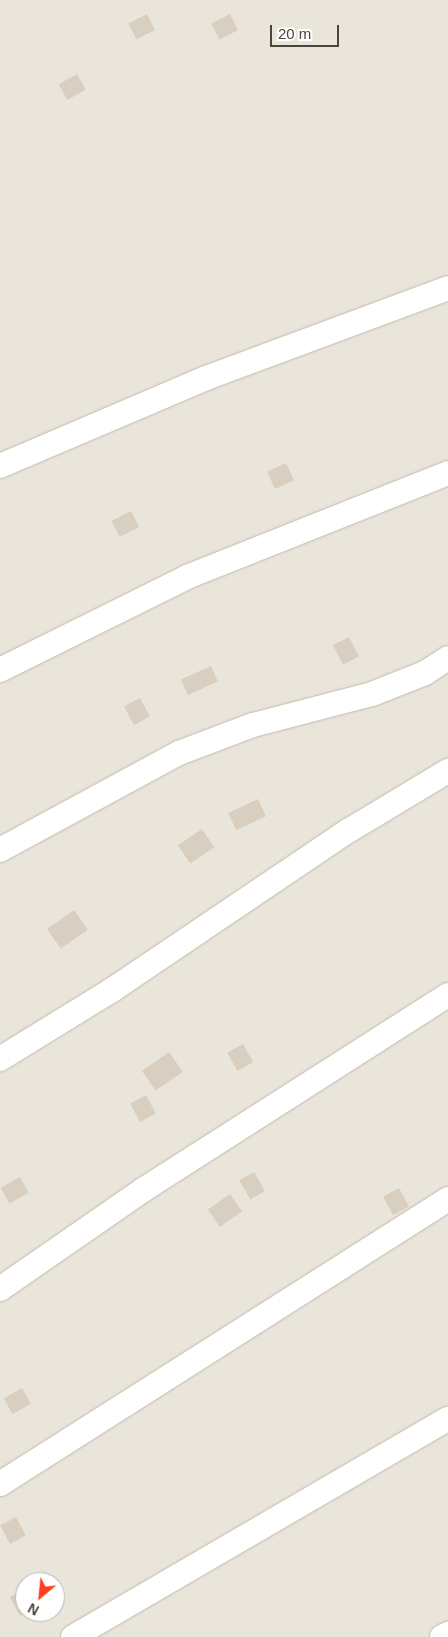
<!DOCTYPE html>
<style>
body{margin:0}
#map{position:relative;width:448px;height:1637px;overflow:hidden;background:#f6f3ec;font-family:Arial,sans-serif}
div>[style]{position:absolute}
[style*='--x']{left:calc(var(--x)*1px);top:calc(var(--y)*1px);width:calc(var(--w)*1px);rotate:calc(var(--a)*1deg)}
.residential>*{inset:0;background:#eae5da}
.building>*{inset:0;background:#d8cfc1;transform-origin:0 0}
.roads{filter:drop-shadow(0 0 1px #c2bbae) drop-shadow(0 0 1px #c2bbae)}
.street>*{height:24px;margin:-12px;padding:0 12px;transform-origin:12px;border-radius:12px;background:#fff}
span{translate:-50% -50%;white-space:nowrap;text-align:center;line-height:1.15;-webkit-text-stroke:4.5px #fff;paint-order:stroke}
.north{position:absolute;left:15px;top:1572px;width:50px;height:50px;box-sizing:border-box;background:#fff;border:1px solid #b7b4b0;border-radius:50%;rotate:208deg;font-size:14px;font-weight:700;line-height:20px;text-align:center;color:#4b4439}
.north::after{content:'';display:block;margin:auto;width:18px;height:22px;background:#fc3f1d;clip-path:polygon(50% 0,100% 100%,50% 72%,0 100%)}
.scale{position:absolute;left:270px;top:25px;width:69px;height:22px;box-sizing:border-box;border:2px solid #4b4439;border-top:0;padding-left:6px;font-size:15px;line-height:18px;white-space:nowrap;color:#4b4439;-webkit-text-stroke:4px #fff;paint-order:stroke}
</style>
<div id="map">
<div class="residential">
<div style="clip-path:polygon(evenodd,0 0,448px 0,448px 1637px,0 1637px,0 0,25px 1582px,55px 1582px,55px 1612px,25px 1612px,25px 1582px)"></div>
</div>
<div class="building">
<div style="left:147px;top:14px;width:18px;height:21px;rotate:63deg"></div>
<div style="left:230px;top:14px;width:18px;height:21px;rotate:63deg"></div>
<div style="left:77px;top:74px;width:18px;height:21px;rotate:61deg"></div>
<div style="left:286px;top:463px;width:19px;height:21px;rotate:65deg"></div>
<div style="left:131px;top:511px;width:18px;height:22px;rotate:63deg"></div>
<div style="left:349px;top:637px;width:22px;height:18px;rotate:63deg"></div>
<div style="left:211px;top:666px;width:17px;height:33px;rotate:66deg"></div>
<div style="left:140px;top:698px;width:21px;height:18px;rotate:62deg"></div>
<div style="left:258px;top:799px;width:19px;height:33px;rotate:65deg"></div>
<div style="left:202px;top:829px;width:22px;height:29px;rotate:56deg"></div>
<div style="left:74px;top:910px;width:24px;height:33px;rotate:55deg"></div>
<div style="left:243px;top:1044px;width:21px;height:18px;rotate:61deg"></div>
<div style="left:169px;top:1052px;width:24px;height:33px;rotate:55deg"></div>
<div style="left:146px;top:1095px;width:21px;height:18px;rotate:62deg"></div>
<div style="left:254px;top:1172px;width:22px;height:17px;rotate:60deg"></div>
<div style="left:20px;top:1177px;width:18px;height:22px;rotate:61deg"></div>
<div style="left:399px;top:1188px;width:21px;height:18px;rotate:62deg"></div>
<div style="left:230px;top:1194px;width:21px;height:27px;rotate:55deg"></div>
<div style="left:22px;top:1388px;width:18px;height:21px;rotate:61deg"></div>
<div style="left:16px;top:1517px;width:21px;height:18px;rotate:62deg"></div>
<div style="clip-path:polygon(25px 1589px,28px 1612px,20px 1616px,10px 1597px)"></div>
</div>
<div class="roads">
<div class="street">
<div style="--x:0;--y:466;--w:224;--a:-23.1"></div>
<div style="--x:206;--y:378;--w:258;--a:-20.4"></div>
<div style="--x:0;--y:670;--w:209;--a:-26.4"></div>
<div style="--x:187;--y:577;--w:281;--a:-21.7"></div>
<div style="--x:0;--y:850;--w:204;--a:-28.5"></div>
<div style="--x:179;--y:753;--w:79;--a:-20.7"></div>
<div style="--x:253;--y:725;--w:123;--a:-14.6"></div>
<div style="--x:372;--y:694;--w:57;--a:-21.6"></div>
<div style="--x:425;--y:673;--w:27;--a:-33"></div>
<div style="--x:0;--y:1059;--w:132;--a:-31.6"></div>
<div style="--x:112;--y:990;--w:285;--a:-34"></div>
<div style="--x:348;--y:831;--w:117;--a:-31"></div>
<div style="--x:0;--y:1289;--w:174;--a:-34.7"></div>
<div style="--x:143;--y:1190;--w:362;--a:-32.6"></div>
<div style="--x:0;--y:1484;--w:531;--a:-32.46"></div>
<div style="--x:73;--y:1637;--w:434;--a:-30.2"></div>
<div style="--x:442;--y:1637;--w:7;--a:-27"></div>
</div>
</div>
<div class="north">N</div>
<div class="scale">20 m</div>
</div>
